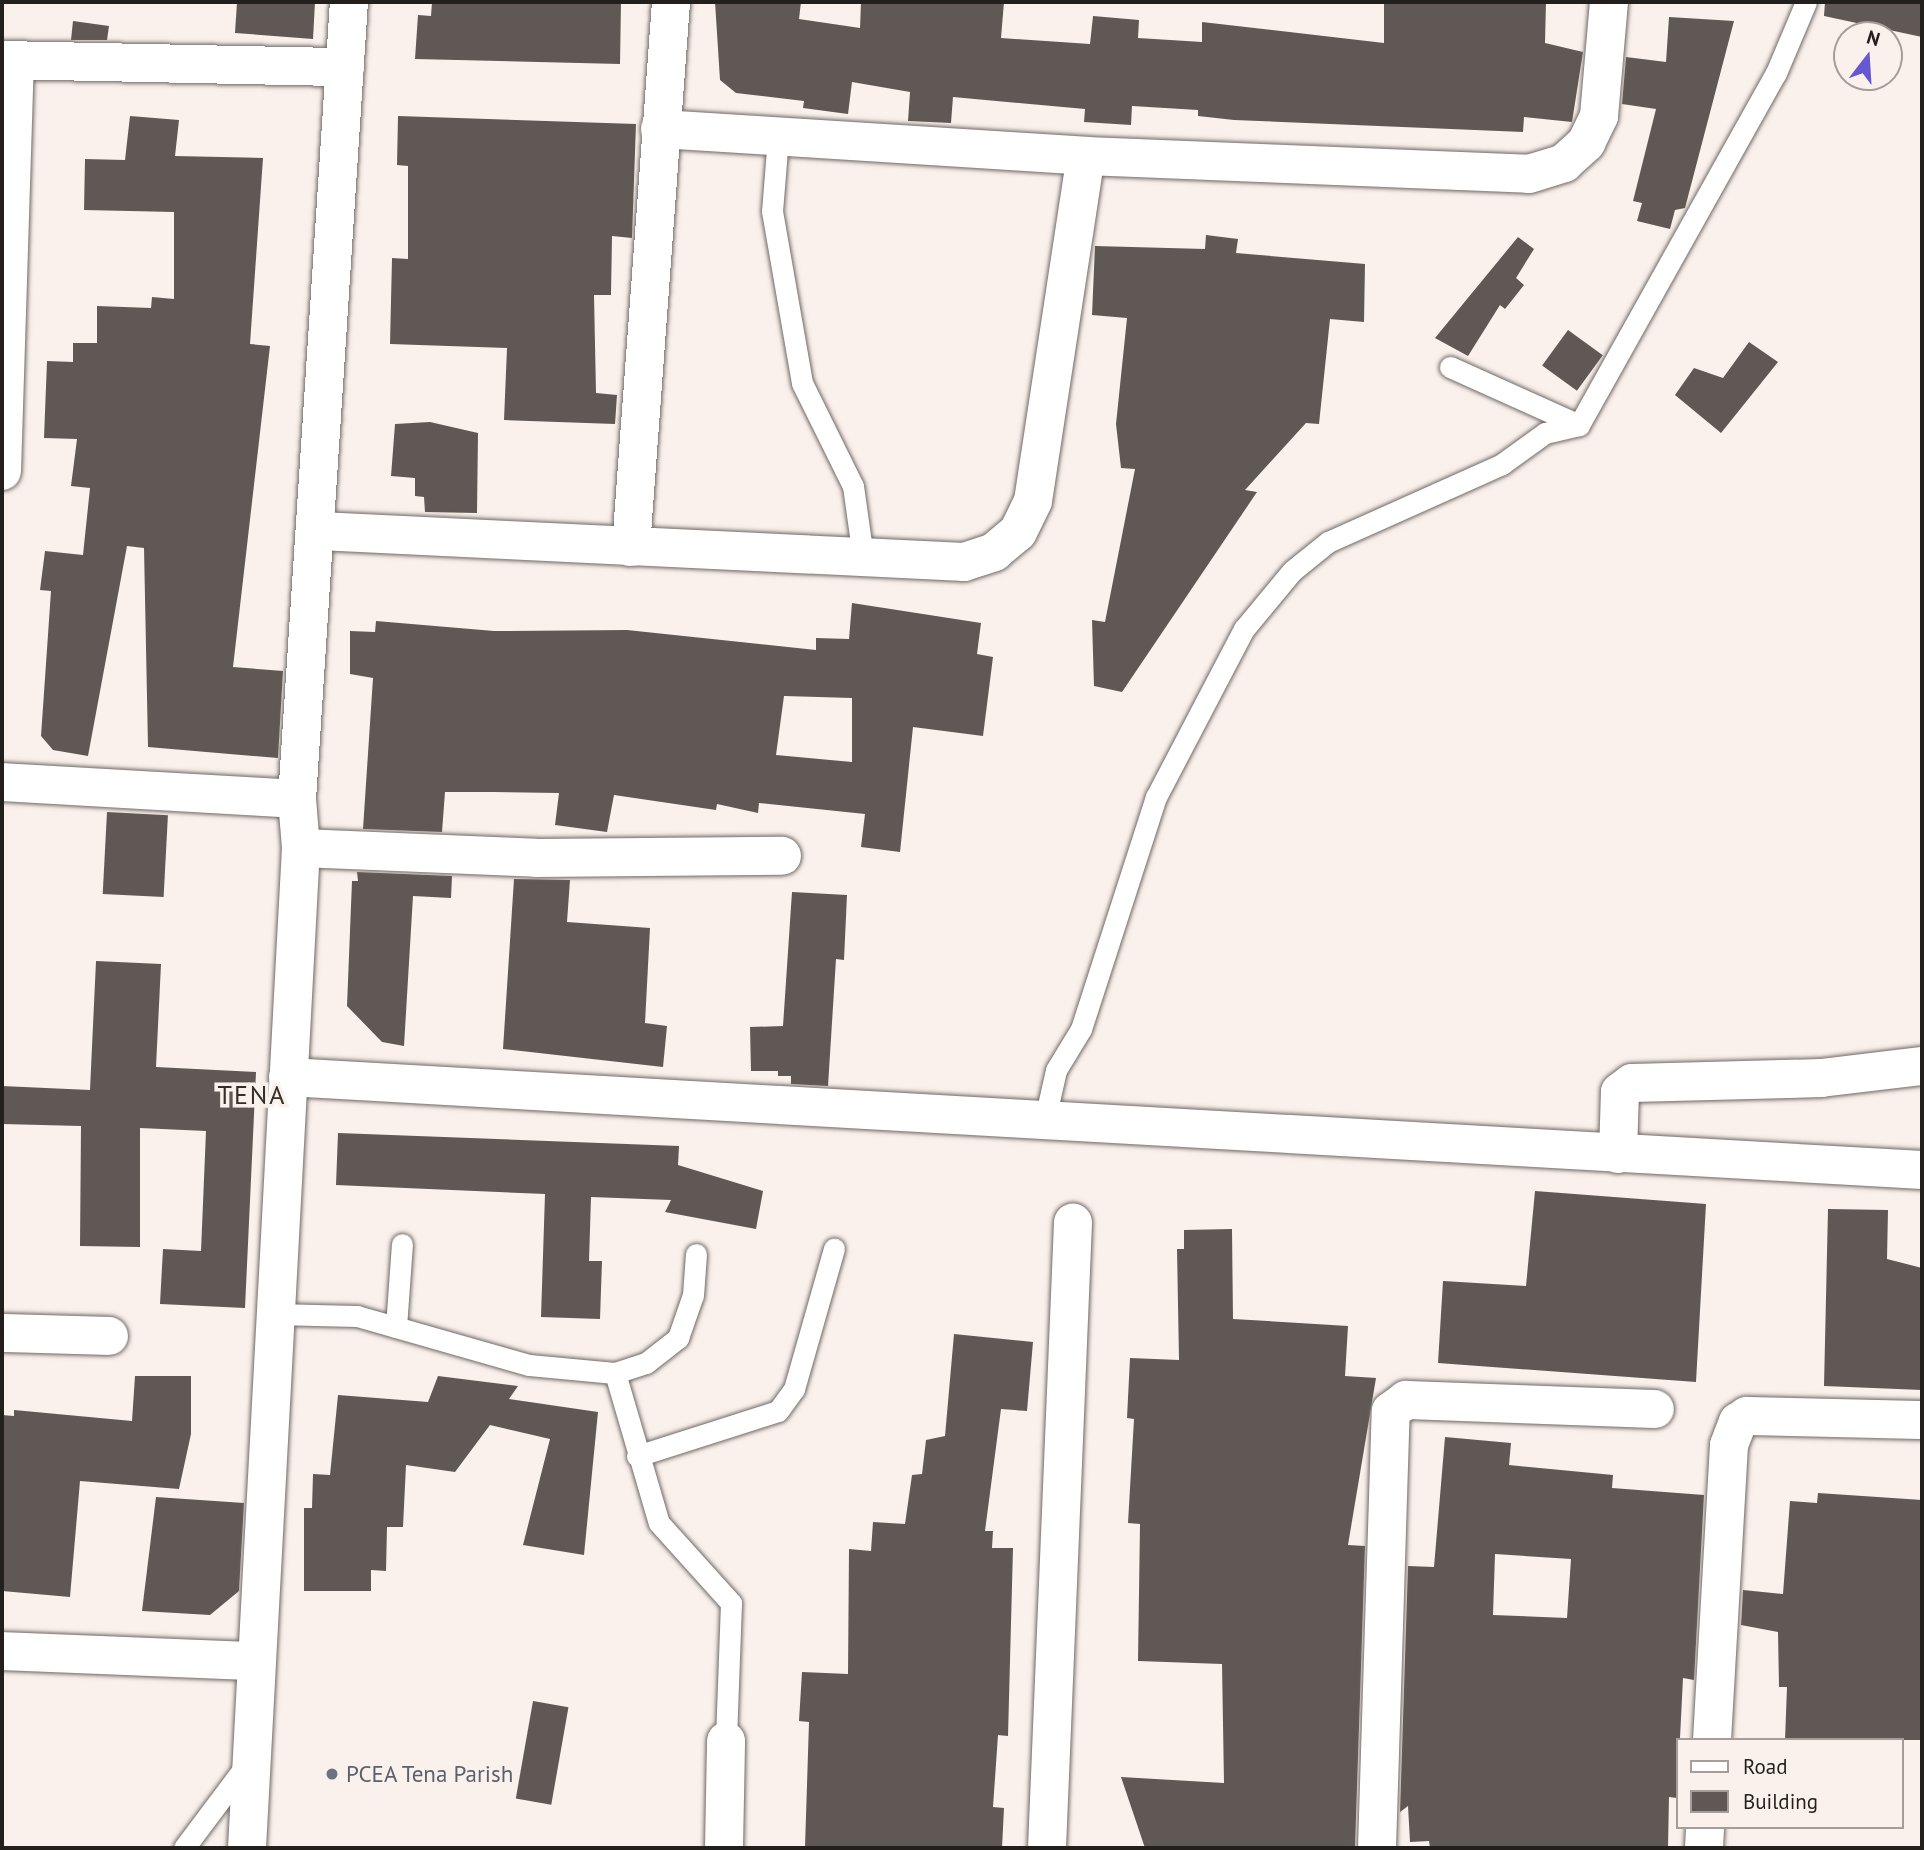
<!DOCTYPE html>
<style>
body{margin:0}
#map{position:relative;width:1924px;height:1850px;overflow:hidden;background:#faf1ec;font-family:"PT Sans",sans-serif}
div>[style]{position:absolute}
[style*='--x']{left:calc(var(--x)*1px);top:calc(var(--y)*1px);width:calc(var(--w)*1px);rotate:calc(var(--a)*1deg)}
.building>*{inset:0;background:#605854;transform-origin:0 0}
.roads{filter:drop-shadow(0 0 2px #706864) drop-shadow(0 0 2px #706864)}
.service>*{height:21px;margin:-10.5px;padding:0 10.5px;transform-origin:10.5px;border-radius:10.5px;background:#fff}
.minor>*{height:38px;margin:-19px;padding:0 19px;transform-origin:19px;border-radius:19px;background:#fff}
.dots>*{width:19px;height:19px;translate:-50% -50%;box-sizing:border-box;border:4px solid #faf1ec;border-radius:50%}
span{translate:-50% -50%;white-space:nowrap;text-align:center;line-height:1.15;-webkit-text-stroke:7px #faf1ec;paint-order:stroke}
.worship-label{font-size:23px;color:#5b616d}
.left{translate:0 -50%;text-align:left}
.quarter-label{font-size:26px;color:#342d2a;letter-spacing:2px}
.frame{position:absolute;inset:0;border:4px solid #221f1d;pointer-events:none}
.legend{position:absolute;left:1676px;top:1738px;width:228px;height:91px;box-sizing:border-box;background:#faf1ec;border:2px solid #a49d99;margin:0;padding:9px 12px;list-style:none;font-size:21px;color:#221f1d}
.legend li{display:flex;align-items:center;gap:14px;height:35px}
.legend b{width:35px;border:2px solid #a49d99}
.north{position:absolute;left:1833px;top:21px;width:70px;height:70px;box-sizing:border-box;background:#faf1ec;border:2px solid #a49d99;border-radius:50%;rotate:17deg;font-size:19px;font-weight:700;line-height:28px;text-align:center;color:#221f1d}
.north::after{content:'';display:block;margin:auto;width:24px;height:32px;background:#6758d1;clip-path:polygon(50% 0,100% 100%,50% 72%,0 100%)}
</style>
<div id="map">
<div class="building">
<div style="clip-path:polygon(237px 2px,315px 2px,313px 39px,235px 33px)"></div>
<div style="clip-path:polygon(432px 2px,621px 2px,620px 64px,415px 59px,418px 15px,431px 16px)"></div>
<div style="clip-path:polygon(715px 2px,801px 2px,799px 19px,860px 28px,861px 2px,1004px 2px,1001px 38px,1090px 44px,1093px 16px,1139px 20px,1138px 38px,1202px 42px,1202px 22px,1384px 43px,1384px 2px,1546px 2px,1545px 43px,1583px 52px,1572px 122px,1524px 117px,1523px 132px,1234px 120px,1198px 116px,1198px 110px,1132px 106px,1131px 125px,1084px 122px,1085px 109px,953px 97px,951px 123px,908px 121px,910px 92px,852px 82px,848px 114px,803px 108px,804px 101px,736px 93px,720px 80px)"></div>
<div style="clip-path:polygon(1825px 2px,1922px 2px,1922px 37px,1824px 16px)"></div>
<div style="clip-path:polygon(1669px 17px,1734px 21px,1685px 208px,1675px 210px,1670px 229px,1637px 221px,1642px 203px,1633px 201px,1656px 109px,1622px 104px,1626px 57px,1666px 62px)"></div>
<div style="clip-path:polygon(73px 21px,109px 26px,107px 40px,71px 40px)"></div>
<div style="clip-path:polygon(130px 116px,179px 120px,175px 156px,263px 158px,250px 344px,270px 346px,233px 667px,283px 671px,278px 758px,148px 747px,144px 548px,127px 546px,88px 756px,53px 750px,41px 736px,51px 591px,40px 590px,45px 551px,83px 555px,90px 488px,71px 486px,77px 439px,44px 438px,47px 361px,73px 362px,73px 343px,97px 343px,97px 306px,151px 308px,152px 297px,174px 299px,174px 212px,84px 210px,85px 159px,125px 160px)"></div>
<div style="clip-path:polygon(398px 116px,636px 124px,632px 238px,612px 236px,611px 295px,594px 295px,596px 393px,617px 395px,615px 424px,504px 420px,507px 348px,390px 344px,392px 258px,408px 259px,408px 166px,397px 165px)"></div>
<div style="clip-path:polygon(1206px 235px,1238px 239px,1236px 253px,1365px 264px,1364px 322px,1330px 319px,1319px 424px,1306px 423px,1245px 490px,1257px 492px,1122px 692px,1094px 686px,1092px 620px,1105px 622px,1135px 469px,1121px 468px,1116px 424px,1127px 318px,1092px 315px,1095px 246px,1205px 249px)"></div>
<div style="clip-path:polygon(1518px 237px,1534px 249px,1516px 278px,1524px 285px,1505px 309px,1500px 305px,1468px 356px,1435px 338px)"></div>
<div style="left:1568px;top:330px;width:43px;height:44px;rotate:36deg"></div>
<div style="clip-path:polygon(1749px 342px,1778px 362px,1721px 433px,1675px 395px,1694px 368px,1723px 378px)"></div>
<div style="clip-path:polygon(430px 422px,478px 433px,477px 513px,425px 512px,424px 497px,415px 496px,415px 478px,391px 476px,395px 424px)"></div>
<div style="clip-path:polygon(evenodd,852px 603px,981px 623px,977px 654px,993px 657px,983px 736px,913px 727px,900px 852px,861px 847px,865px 814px,759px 803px,758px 813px,717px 804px,716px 810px,614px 795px,607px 832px,555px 825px,559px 793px,493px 792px,445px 792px,442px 832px,363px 829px,373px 678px,350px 674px,350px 631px,375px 632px,376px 621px,494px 631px,627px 630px,816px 650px,816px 638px,849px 639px,852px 603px,784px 696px,852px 698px,852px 762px,776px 755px,784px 696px)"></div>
<div style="left:107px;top:812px;width:61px;height:82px;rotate:3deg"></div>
<div style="clip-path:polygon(357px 872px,452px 876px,451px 898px,413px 896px,404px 1046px,382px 1042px,347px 1006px,352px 881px,358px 881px)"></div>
<div style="clip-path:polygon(514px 879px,570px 880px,567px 922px,650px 928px,645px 1023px,667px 1026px,663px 1067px,503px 1049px)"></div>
<div style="clip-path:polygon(792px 892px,847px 895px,844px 960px,836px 959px,828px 1086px,791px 1084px,791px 1076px,778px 1076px,778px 1071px,751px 1071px,750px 1027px,783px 1026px)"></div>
<div style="clip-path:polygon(96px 961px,161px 964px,156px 1067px,256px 1072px,245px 1308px,160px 1304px,163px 1249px,201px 1251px,206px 1131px,140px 1128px,140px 1247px,80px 1246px,81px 1126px,2px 1124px,2px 1086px,90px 1090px)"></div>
<div style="clip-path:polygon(338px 1133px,679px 1146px,678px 1165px,763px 1191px,756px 1229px,665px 1212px,671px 1200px,591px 1197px,589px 1261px,602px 1261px,600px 1319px,541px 1317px,545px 1194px,336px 1185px)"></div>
<div style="clip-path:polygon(1535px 1191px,1706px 1204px,1696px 1382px,1438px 1363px,1443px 1281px,1526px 1286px)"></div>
<div style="clip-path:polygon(1828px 1209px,1888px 1210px,1887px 1259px,1922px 1268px,1922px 1390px,1824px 1386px)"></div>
<div style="clip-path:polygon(1232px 1229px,1233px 1319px,1348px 1326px,1345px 1376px,1376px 1378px,1348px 1545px,1365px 1546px,1355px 1848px,1145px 1848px,1121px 1777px,1224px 1783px,1222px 1664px,1138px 1661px,1140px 1524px,1128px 1523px,1134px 1419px,1127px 1418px,1130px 1358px,1179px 1360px,1177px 1249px,1184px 1249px,1184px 1230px)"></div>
<div style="clip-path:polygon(954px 1334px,1033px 1342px,1027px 1411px,1001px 1409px,985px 1531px,993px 1531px,992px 1548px,1013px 1548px,1008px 1736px,998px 1735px,993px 1807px,1004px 1808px,1002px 1848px,805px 1847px,809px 1722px,799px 1721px,802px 1672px,848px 1674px,849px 1549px,871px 1551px,873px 1522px,905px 1524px,912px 1475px,922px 1474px,926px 1440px,945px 1436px)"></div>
<div style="clip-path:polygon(135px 1376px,191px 1376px,191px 1434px,179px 1489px,80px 1481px,70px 1597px,2px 1591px,2px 1415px,14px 1416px,14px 1410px,132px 1421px)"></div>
<div style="clip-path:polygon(438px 1376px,518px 1386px,509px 1399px,598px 1412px,584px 1555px,523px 1545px,550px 1439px,490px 1425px,455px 1472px,406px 1465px,403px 1527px,387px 1527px,386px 1571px,371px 1570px,371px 1591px,304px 1591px,304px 1508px,312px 1508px,313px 1474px,330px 1475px,338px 1395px,428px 1402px)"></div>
<div style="clip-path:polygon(evenodd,1445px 1437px,1511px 1443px,1509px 1465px,1613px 1475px,1612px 1488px,1704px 1495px,1694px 1680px,1683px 1678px,1677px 1798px,1669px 1797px,1668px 1848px,1430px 1848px,1429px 1841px,1410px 1842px,1408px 1806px,1400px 1812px,1408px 1566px,1434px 1567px,1445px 1437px,1495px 1554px,1571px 1559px,1567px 1618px,1493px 1615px,1495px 1554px)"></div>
<div style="clip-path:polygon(1818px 1493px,1922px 1500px,1922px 1740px,1785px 1740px,1787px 1687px,1779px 1687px,1778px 1632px,1741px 1625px,1743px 1590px,1783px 1594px,1790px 1501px,1817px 1503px)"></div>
<div style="clip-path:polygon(156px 1497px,244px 1503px,239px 1591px,210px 1615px,142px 1611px)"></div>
<div style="left:533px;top:1701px;width:36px;height:99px;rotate:10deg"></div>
</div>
<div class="roads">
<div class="service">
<div style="--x:778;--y:137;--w:74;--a:94.6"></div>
<div style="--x:772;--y:211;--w:175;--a:80.1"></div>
<div style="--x:802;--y:383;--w:115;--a:63.7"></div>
<div style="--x:853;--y:486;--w:72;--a:82"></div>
<div style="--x:1450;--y:367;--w:141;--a:24.2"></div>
<div style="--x:1044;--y:1123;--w:54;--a:-77.2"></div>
<div style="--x:1056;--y:1070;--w:48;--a:-58.6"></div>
<div style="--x:1081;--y:1029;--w:244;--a:-72.1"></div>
<div style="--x:1156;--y:797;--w:190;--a:-62.4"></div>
<div style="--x:1244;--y:629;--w:75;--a:-50.4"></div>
<div style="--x:1292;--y:571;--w:46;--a:-38.9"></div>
<div style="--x:1328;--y:542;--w:191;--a:-24.1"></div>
<div style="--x:1502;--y:464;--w:53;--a:-35.8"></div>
<div style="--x:1545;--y:433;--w:35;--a:-13"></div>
<div style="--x:1579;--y:425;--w:403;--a:-60.8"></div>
<div style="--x:1776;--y:73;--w:77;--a:-67.1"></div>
<div style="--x:274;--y:1314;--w:83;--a:1.4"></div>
<div style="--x:357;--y:1316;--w:179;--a:15.9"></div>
<div style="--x:529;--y:1365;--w:86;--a:5.3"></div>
<div style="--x:615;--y:1373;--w:33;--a:-18"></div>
<div style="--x:646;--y:1363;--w:41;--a:-38"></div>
<div style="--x:678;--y:1338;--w:46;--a:-70.8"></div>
<div style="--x:693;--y:1295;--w:41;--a:-85.8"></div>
<div style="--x:396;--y:1327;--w:83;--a:-85.9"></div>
<div style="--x:615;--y:1373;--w:156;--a:73.7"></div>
<div style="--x:659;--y:1523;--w:108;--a:48"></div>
<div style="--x:731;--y:1603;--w:138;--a:92.1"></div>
<div style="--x:637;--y:1456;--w:148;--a:-17.7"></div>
<div style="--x:778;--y:1411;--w:27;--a:-54"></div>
<div style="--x:794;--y:1389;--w:146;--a:-74.1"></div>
<div style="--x:184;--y:1848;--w:105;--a:-53.1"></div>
</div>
<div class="minor">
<div style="--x:2;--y:60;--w:343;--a:1.2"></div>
<div style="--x:660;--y:129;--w:427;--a:3.6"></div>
<div style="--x:1086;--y:156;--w:443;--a:2.3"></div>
<div style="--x:1529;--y:174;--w:37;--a:-17"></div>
<div style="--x:1564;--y:163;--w:30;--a:-42"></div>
<div style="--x:1586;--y:143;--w:30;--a:-64"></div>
<div style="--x:1599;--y:116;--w:114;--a:-85"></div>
<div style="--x:2;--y:471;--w:410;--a:-88.2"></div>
<div style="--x:319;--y:531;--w:646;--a:2.75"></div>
<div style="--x:964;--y:562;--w:32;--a:-18"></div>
<div style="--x:994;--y:552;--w:31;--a:-40"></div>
<div style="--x:1018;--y:532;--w:34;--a:-64"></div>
<div style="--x:1033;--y:501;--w:349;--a:-81.3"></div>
<div style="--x:631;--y:547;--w:546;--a:-85.8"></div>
<div style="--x:2;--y:782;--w:295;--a:3.3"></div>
<div style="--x:301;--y:848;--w:235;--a:2.4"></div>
<div style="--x:536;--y:858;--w:246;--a:-0.5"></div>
<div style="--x:288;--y:1077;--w:1637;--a:3.26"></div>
<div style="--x:1618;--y:1154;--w:62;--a:-88.2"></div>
<div style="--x:1620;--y:1092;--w:15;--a:-37"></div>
<div style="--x:1632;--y:1083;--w:189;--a:-1.5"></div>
<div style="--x:1821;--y:1078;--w:102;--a:-6.8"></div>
<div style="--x:2;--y:1333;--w:107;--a:1.6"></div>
<div style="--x:2;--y:1651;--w:254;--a:2.3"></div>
<div style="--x:1712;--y:1740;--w:295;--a:-86.7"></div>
<div style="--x:1729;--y:1445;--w:25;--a:-69"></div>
<div style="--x:1738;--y:1422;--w:11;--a:-34"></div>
<div style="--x:1747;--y:1416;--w:175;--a:1.3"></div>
<div style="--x:247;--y:1848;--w:1001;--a:-86.91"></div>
<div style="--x:301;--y:848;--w:49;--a:-94.7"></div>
<div style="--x:297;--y:799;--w:799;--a:-86.27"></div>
<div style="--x:724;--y:1848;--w:107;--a:-88.9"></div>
<div style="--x:1047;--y:1848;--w:626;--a:-87.62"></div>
<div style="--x:1377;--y:1848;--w:437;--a:-88.2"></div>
<div style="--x:1391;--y:1411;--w:19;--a:-36"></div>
<div style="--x:1406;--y:1400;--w:249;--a:2.1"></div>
<div style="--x:1704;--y:1848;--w:21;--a:-87"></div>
</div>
</div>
<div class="dots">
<div style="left:332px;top:1774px;background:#6b7280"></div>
</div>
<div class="worship-label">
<span class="left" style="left:346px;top:1774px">PCEA Tena Parish</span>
</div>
<div class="quarter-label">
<span style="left:252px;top:1095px">TENA</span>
</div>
<div class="frame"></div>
<ul class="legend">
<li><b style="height:9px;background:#fff"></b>Road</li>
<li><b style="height:19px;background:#605854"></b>Building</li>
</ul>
<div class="north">N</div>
</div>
